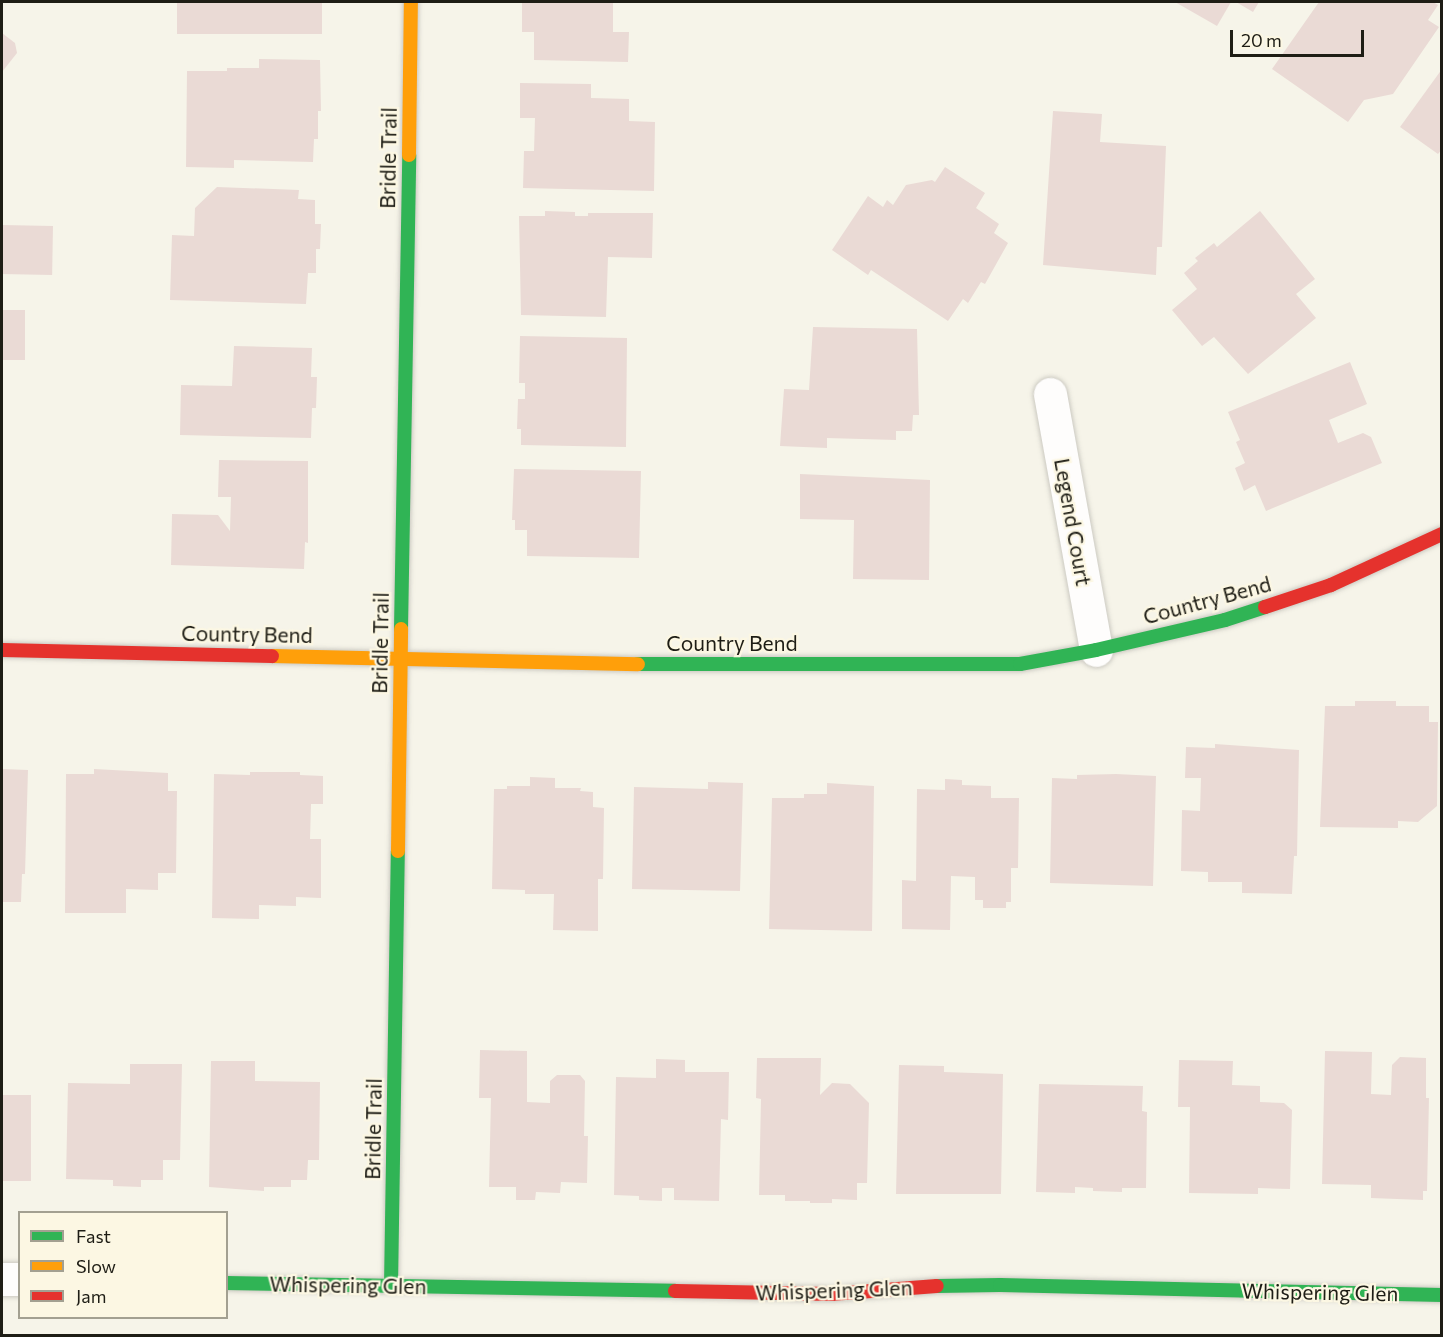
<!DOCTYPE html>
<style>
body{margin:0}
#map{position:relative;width:1443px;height:1337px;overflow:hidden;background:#f6f4e9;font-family:Commissioner,sans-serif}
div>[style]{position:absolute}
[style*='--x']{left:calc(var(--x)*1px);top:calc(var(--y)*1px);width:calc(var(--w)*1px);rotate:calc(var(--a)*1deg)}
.building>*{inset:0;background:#eadad5;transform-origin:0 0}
.roads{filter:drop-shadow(0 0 2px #cccac2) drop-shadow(0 0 2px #cccac2)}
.street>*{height:33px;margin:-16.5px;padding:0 16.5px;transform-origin:16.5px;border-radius:16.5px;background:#fefdfc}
.fast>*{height:14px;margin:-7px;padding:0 7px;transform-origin:7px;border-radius:7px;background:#30b455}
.slow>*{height:14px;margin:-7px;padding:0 7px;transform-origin:7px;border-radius:7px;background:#ff9f0a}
.jam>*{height:14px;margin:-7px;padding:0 7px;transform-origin:7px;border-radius:7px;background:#e5322d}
span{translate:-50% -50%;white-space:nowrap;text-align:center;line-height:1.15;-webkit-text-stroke:4.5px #fcf7e3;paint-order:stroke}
.street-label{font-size:21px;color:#1e1d15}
.frame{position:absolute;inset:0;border:3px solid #1e1d15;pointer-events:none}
.legend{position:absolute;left:18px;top:1211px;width:210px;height:108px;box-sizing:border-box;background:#fcf7e3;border:2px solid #a3a091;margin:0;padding:8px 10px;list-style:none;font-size:18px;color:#1e1d15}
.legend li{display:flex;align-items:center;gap:12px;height:30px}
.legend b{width:30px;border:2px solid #a3a091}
.scale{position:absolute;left:1230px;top:30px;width:134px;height:27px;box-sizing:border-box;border:3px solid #1e1d15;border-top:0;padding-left:8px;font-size:18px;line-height:21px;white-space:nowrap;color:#1e1d15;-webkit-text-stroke:4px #fcf7e3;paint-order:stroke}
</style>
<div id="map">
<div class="building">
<div style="left:177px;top:2px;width:145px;height:32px"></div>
<div style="clip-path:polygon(522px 2px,613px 2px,613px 32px,629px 32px,628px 62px,534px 60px,534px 32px,522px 32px)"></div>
<div style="clip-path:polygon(1175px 2px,1231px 2px,1217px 26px)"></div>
<div style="clip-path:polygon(1236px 2px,1259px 2px,1253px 12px)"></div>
<div style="clip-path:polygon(1319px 2px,1433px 2px,1438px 5px,1428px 20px,1439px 27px,1393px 94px,1364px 100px,1348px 122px,1272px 69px)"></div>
<div style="clip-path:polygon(2px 33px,15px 43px,17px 53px,2px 72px)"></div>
<div style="clip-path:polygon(259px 59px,320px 60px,321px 111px,318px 111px,318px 139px,314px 139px,313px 162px,234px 160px,234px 168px,186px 167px,187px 71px,227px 71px,227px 68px,259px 68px)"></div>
<div style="clip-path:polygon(1442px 69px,1442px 149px,1438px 154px,1400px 127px)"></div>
<div style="clip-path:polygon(520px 83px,591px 84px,591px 98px,629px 99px,629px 121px,655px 122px,654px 191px,523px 188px,524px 151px,534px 151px,535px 118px,520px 118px)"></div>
<div style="clip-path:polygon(1053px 111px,1102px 114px,1100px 142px,1166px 146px,1162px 247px,1157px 247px,1156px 275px,1043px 265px)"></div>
<div style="clip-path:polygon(945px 167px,985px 193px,976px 208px,999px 224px,994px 233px,1008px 243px,985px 284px,981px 282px,968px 303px,963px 299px,948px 321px,871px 270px,868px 275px,832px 250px,868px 196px,883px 207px,887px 200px,893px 205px,906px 185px,932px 180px,935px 182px)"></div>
<div style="clip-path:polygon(217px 187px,299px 190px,298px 199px,315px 200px,315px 224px,321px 224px,320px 249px,316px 249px,316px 273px,308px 273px,306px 304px,170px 300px,172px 235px,194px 236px,195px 208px)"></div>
<div style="clip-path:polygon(545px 211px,575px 212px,575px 216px,588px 216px,588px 213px,653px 213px,652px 258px,608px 257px,606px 317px,521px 315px,519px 216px,545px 216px)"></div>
<div style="clip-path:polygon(1260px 211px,1315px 279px,1296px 294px,1316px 318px,1248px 374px,1214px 337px,1202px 346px,1172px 310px,1197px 289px,1184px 273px,1198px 261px,1195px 258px,1214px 243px,1217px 247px)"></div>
<div style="left:2px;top:225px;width:51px;height:49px;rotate:1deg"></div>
<div style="left:2px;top:310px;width:23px;height:50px"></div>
<div style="clip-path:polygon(813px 327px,917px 329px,919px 415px,913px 415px,912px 431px,896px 431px,896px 440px,827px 438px,827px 448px,780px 446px,784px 389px,809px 390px)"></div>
<div style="clip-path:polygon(520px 336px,627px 338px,626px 447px,521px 445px,521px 429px,517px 429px,518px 399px,525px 399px,525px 383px,519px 383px)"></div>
<div style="clip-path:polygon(234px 346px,312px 348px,311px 377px,317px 377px,316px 408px,312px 408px,311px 438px,180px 435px,181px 385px,232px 386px)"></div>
<div style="clip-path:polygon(1350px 362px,1367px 404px,1329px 420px,1338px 443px,1363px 433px,1371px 437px,1382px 463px,1266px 511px,1255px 485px,1244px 491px,1235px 468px,1245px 463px,1236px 442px,1240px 440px,1228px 412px)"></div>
<div style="clip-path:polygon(219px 460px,308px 461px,308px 543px,305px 542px,304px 569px,171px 565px,172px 514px,218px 515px,230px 531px,231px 497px,218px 497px)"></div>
<div style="clip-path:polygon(514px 469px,641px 471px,639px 558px,527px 556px,527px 530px,515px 530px,515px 520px,512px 520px)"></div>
<div style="clip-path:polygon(800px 474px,930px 480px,929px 580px,853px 579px,854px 520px,800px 519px)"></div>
<div style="clip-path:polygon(1355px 701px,1396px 701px,1396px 706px,1429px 706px,1429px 722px,1438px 722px,1437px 806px,1418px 822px,1398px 821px,1398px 828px,1320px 827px,1325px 706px,1355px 706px)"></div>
<div style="clip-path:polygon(1215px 744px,1299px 750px,1297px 856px,1294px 856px,1292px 894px,1242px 893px,1242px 882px,1208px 882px,1208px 872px,1181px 871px,1182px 810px,1200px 811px,1201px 778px,1185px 778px,1186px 747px,1215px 748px)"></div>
<div style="clip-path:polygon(2px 769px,28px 770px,25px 874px,22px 874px,21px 902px,2px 902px)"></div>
<div style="clip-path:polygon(94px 769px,168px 773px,168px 791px,177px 791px,176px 873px,158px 873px,158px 890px,126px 889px,126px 913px,65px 913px,66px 774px,94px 774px)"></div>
<div style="clip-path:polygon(250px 772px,300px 772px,300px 775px,323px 776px,323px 804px,311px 804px,310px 839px,321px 839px,321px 898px,296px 897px,296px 906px,259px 905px,259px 919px,212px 918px,214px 774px,250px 775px)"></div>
<div style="clip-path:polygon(1116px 774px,1156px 776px,1153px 886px,1050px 883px,1052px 778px,1077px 779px,1077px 775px)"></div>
<div style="clip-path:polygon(530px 777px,555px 778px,555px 788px,581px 788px,580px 791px,593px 792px,593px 807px,604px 808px,603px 879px,598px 879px,598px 931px,553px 930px,554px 894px,525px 894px,525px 890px,492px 889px,494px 789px,507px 789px,507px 786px,530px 786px)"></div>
<div style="clip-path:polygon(945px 779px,962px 780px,962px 785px,991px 786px,991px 798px,1019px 798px,1018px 868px,1011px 868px,1011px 902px,1006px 902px,1006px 908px,983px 908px,983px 900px,975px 900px,975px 877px,951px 876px,950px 930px,902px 929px,902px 880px,916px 881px,917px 789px,945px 790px)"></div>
<div style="clip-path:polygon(708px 782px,743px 783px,740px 891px,632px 889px,634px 787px,708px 789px)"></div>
<div style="clip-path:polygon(827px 783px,874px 786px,872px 931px,769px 929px,772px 798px,804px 798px,804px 794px,827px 794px)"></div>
<div style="clip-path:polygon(480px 1050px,527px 1051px,527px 1102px,550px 1103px,550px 1081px,557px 1075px,580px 1075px,585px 1081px,584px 1136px,588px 1136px,587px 1183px,561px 1182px,560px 1193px,536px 1192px,535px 1200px,516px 1200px,516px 1187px,489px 1187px,491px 1098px,479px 1098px)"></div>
<div style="clip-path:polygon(1325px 1051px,1372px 1052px,1371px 1094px,1391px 1095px,1392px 1065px,1400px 1057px,1426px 1058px,1426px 1098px,1429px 1098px,1427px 1191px,1423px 1191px,1423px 1200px,1371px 1198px,1371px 1185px,1322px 1184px)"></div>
<div style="clip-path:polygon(757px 1058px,821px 1058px,820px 1095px,832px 1083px,850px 1084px,869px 1103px,867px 1183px,857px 1183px,857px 1200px,832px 1199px,832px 1203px,810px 1203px,810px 1201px,785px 1201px,785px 1195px,759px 1195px,761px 1099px,756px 1098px)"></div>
<div style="clip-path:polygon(656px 1059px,685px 1060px,685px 1072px,729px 1072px,728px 1120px,721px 1119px,719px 1201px,674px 1200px,674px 1188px,662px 1188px,662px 1201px,639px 1200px,639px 1196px,614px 1195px,616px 1077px,656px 1078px)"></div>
<div style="clip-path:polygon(1179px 1060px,1233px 1061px,1232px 1085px,1260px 1086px,1260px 1102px,1284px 1103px,1292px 1110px,1290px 1189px,1258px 1188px,1258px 1194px,1189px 1193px,1190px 1107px,1178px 1107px)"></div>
<div style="clip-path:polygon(211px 1061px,255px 1061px,255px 1081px,320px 1082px,319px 1160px,308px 1160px,307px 1180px,291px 1180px,291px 1187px,264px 1187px,264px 1191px,209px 1187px)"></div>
<div style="clip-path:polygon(130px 1064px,182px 1064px,180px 1160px,163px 1160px,163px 1180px,141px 1180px,141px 1187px,113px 1186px,113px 1180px,66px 1179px,68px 1083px,130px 1084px)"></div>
<div style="clip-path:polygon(899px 1065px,944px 1066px,944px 1072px,1003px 1074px,1001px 1194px,896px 1194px)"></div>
<div style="clip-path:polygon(1039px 1084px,1143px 1086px,1142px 1111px,1147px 1112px,1146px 1188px,1122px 1188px,1122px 1192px,1093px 1191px,1093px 1188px,1075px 1187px,1075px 1193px,1036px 1192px)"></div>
<div style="left:2px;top:1095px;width:29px;height:86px"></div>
</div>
<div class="roads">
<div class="street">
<div style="--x:1050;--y:394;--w:260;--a:79.8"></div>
<div style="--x:2;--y:1279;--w:18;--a:0"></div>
</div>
<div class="fast">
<div style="--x:401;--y:629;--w:474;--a:-89"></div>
<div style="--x:638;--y:664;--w:382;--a:0"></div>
<div style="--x:1020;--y:664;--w:77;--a:-10.4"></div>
<div style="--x:1096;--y:650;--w:132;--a:-13.1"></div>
<div style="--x:1225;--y:620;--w:42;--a:-18"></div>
<div style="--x:226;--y:1283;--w:449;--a:1"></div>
<div style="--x:391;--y:1286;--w:435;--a:-89.1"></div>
<div style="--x:937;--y:1286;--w:63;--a:-0.9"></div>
<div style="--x:1000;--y:1285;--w:442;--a:1.3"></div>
</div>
<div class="slow">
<div style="--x:409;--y:155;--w:153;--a:-89.3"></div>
<div style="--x:272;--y:656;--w:366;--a:1.3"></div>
<div style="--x:398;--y:851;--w:222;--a:-89.2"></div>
</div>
<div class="jam">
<div style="--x:1265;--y:607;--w:70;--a:-18.4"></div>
<div style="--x:1331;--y:585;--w:122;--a:-24.7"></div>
<div style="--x:2;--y:650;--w:270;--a:1.3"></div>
<div style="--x:675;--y:1291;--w:157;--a:1.1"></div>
<div style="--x:832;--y:1294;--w:105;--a:-4.4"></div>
</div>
</div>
<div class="street-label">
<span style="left:388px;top:158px;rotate:-89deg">Bridle Trail</span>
<span style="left:1073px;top:522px;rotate:80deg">Legend Court</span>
<span style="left:1207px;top:600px;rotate:-15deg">Country Bend</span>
<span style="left:247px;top:634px;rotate:1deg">Country Bend</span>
<span style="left:380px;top:643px;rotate:-89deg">Bridle Trail</span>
<span style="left:732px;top:643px">Country Bend</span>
<span style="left:373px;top:1129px;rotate:-89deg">Bridle Trail</span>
<span style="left:348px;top:1285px;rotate:1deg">Whispering Glen</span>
<span style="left:834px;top:1290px;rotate:-2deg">Whispering Glen</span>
<span style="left:1320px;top:1292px;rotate:1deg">Whispering Glen</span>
</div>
<div class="frame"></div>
<ul class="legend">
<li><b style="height:8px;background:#30b455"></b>Fast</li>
<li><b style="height:8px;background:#ff9f0a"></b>Slow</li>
<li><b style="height:8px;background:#e5322d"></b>Jam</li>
</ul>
<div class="scale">20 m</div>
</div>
